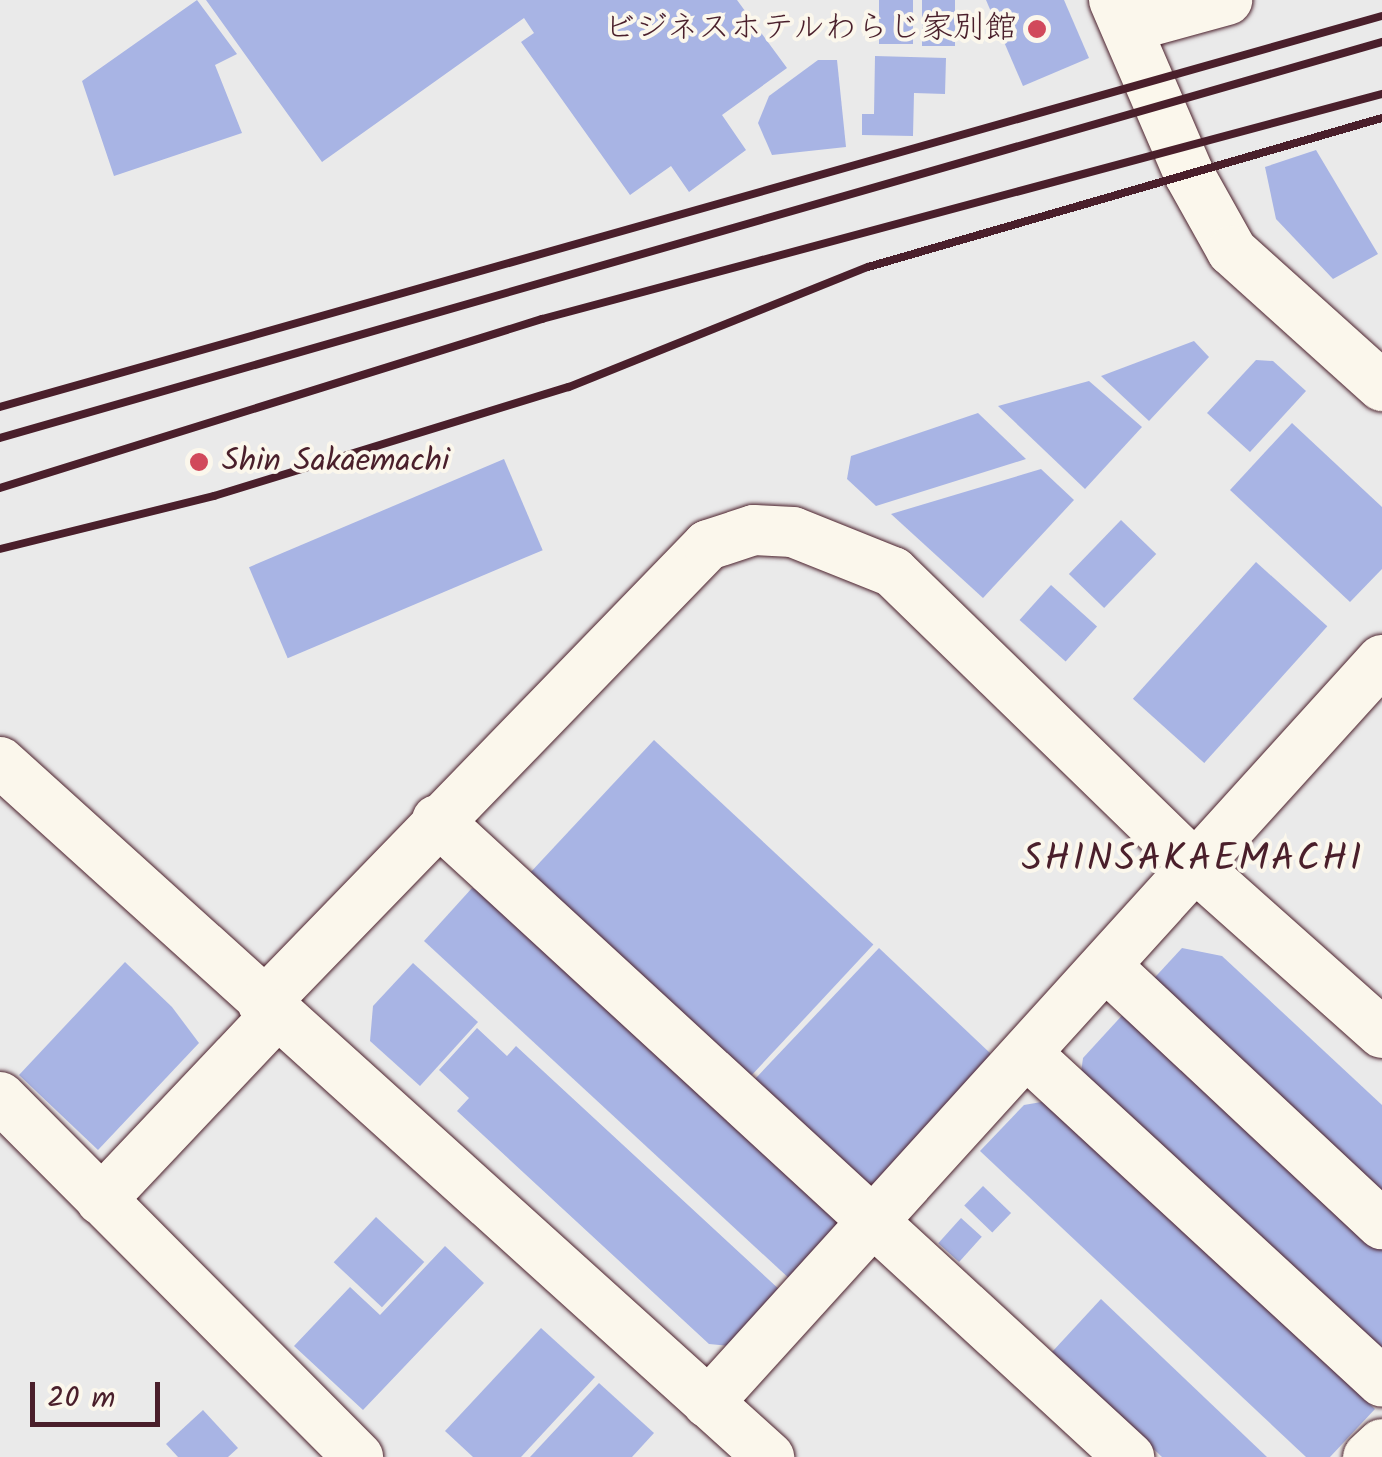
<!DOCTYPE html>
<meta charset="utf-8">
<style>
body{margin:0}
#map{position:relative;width:1382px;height:1457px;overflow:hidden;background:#eaeaea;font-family:Kalam,"Klee One",sans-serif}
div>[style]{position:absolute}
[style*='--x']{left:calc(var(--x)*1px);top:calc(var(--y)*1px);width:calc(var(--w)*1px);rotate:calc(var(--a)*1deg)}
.building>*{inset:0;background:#a8b4e4;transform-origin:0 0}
.roads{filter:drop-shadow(0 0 2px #4a1f2b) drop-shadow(0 0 2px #4a1f2b)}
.street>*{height:50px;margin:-25px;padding:0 25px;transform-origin:25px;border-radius:25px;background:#fbf7ec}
.rail>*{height:8px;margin:-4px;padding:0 4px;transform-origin:4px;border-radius:4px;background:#4a1f2b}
.dots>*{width:28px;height:28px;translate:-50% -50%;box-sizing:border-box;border:5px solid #fbf7ec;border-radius:50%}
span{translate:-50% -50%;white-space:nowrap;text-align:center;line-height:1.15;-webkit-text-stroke:8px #fbf7ec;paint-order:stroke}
.poi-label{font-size:32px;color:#4a1f2b}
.right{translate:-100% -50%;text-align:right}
.left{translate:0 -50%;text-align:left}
.quarter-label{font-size:38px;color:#4a1f2b;letter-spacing:2.5px}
.scale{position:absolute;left:30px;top:1382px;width:130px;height:45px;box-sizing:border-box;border:5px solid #4a1f2b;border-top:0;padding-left:12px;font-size:30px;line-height:35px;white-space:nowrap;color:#4a1f2b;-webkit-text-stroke:8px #fbf7ec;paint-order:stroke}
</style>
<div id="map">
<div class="building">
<div style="clip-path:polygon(197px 0,237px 54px,215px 65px,242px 133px,114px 176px,82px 81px)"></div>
<div style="clip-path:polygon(206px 0,737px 0,787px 68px,722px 115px,746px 150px,689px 192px,671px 166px,630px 195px,521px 42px,534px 33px,524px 18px,322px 162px)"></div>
<div style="left:879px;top:0;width:34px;height:44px"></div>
<div style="left:922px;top:0;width:33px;height:46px"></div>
<div style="clip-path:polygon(986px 0,1064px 0,1089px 58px,1023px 86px)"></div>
<div style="clip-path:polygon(875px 56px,946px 58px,945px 94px,914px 93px,913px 136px,862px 135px,862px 114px,874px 114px)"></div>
<div style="clip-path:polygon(818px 60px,837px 60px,846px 147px,772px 155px,758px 123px,769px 96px)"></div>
<div style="clip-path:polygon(1316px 150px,1378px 254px,1333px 279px,1276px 219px,1265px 167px)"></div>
<div style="clip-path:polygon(1194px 341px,1209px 357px,1149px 421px,1101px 376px)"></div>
<div style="clip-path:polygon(1256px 360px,1273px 361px,1306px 391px,1250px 452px,1207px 413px)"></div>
<div style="clip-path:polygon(1089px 381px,1142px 427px,1085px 489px,998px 406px)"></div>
<div style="clip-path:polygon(978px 413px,1026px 459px,876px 506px,847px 479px,851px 456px)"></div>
<div style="clip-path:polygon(1292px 423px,1382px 507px,1382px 569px,1350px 602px,1230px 490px)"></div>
<div style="left:504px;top:459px;width:99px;height:277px;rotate:67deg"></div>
<div style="clip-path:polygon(1041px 469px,1074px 500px,983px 598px,891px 514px)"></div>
<div style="left:1121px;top:520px;width:49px;height:75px;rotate:44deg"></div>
<div style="left:1256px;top:562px;width:96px;height:184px;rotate:42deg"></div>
<div style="left:1051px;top:585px;width:62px;height:47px;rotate:42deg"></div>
<div style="left:654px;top:740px;width:300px;height:183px;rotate:43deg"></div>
<div style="clip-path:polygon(472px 888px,497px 895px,848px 1219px,792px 1281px,424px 941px)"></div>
<div style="clip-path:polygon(879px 948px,990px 1053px,994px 1070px,884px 1184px,867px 1185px,755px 1079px)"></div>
<div style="clip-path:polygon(1182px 948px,1222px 956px,1382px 1105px,1382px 1206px,1146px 987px)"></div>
<div style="clip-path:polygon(125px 962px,172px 1007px,199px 1043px,98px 1150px,19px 1075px)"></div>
<div style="clip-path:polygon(413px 963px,478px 1022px,420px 1086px,370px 1041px,373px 1006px)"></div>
<div style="clip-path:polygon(1127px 1010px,1382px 1246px,1382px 1362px,1080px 1080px,1083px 1058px)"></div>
<div style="clip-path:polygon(477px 1028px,507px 1056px,516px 1046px,781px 1291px,730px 1346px,709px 1344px,457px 1111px,469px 1098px,439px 1070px)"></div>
<div style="clip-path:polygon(1047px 1101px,1375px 1409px,1330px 1457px,1306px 1457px,980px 1151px,1024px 1105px)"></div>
<div style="left:983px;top:1186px;width:39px;height:27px;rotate:44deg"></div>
<div style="left:376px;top:1217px;width:66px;height:62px;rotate:43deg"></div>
<div style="left:961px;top:1218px;width:28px;height:34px;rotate:42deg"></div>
<div style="clip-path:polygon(445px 1246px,484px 1283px,363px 1410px,294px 1346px,350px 1287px,380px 1315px)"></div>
<div style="clip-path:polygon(1101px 1299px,1267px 1457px,1162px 1457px,1052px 1352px)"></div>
<div style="clip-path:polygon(541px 1328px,595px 1377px,521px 1457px,473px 1457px,445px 1431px)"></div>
<div style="clip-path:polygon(599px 1383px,654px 1433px,632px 1457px,530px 1457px)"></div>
<div style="clip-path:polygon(203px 1410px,238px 1448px,228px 1457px,178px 1457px,166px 1444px)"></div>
</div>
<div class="roads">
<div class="street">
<div style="--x:1114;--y:0;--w:189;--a:66.7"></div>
<div style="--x:1189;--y:174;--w:88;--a:60.8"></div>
<div style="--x:1232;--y:251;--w:202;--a:42"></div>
<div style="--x:1129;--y:27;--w:102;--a:-15.4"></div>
<div style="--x:0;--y:762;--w:1037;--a:42.11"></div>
<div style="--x:437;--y:820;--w:941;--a:42.63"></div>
<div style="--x:1108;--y:968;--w:375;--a:43.1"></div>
<div style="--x:263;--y:1004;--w:639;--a:-45.89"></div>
<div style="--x:708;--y:545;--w:48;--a:-18.1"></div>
<div style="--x:754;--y:530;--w:39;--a:3"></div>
<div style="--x:793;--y:532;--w:108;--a:21.8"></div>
<div style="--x:893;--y:572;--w:424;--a:44.2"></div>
<div style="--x:1197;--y:868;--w:248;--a:41.7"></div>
<div style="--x:1027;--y:1054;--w:483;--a:42.7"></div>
<div style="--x:0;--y:1097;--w:508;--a:45.16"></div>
<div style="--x:101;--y:1200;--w:255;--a:-46.6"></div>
<div style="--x:708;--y:1403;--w:1003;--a:-47.79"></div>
<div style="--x:1368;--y:1457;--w:19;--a:-43"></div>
</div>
</div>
<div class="rail">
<div style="--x:0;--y:407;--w:1436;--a:-15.8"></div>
<div style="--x:0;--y:438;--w:1438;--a:-15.99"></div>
<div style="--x:0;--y:488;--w:568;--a:-17.32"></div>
<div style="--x:542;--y:319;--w:870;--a:-15"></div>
<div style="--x:0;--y:549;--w:220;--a:-13.9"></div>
<div style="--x:214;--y:496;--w:371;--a:-17.1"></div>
<div style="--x:569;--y:387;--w:322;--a:-21.9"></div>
<div style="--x:868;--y:267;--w:535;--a:-16.17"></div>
</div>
<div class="dots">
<div style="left:1037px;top:29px;background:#d1495b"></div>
<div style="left:199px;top:462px;background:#d1495b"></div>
</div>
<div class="poi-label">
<span class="right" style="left:1017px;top:29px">ビジネスホテルわらじ家別館</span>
<span class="left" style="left:222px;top:462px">Shin Sakaemachi</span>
</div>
<div class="quarter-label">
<span style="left:1193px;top:861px">SHINSAKAEMACHI</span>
</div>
<div class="scale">20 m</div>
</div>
